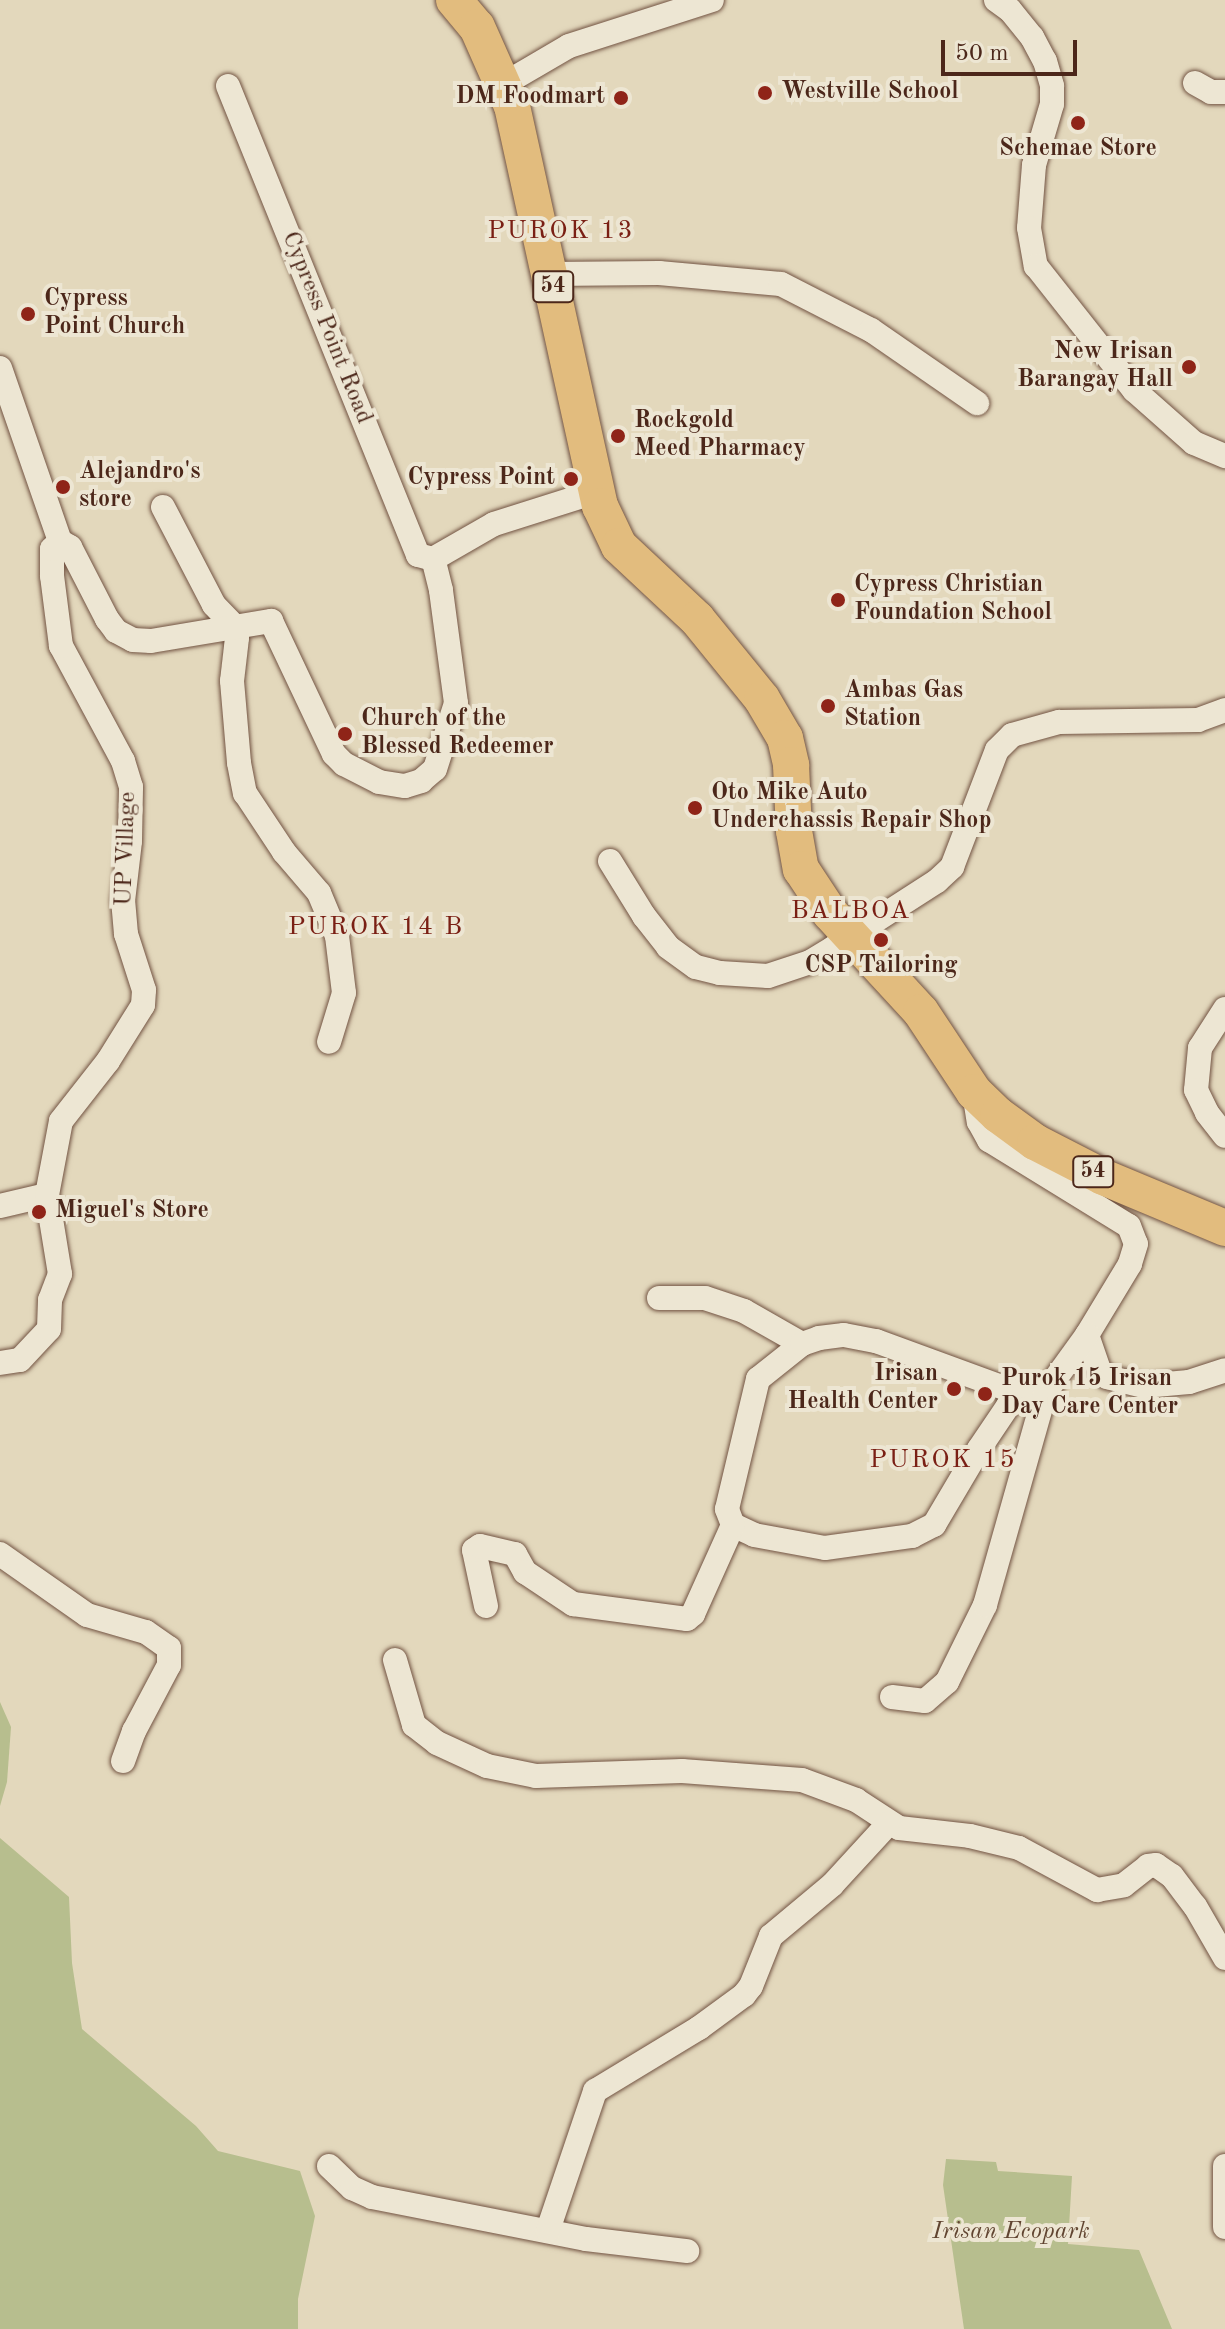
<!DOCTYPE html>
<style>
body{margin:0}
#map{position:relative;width:1225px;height:2329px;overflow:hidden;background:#e3d8bc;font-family:"Old Standard TT",serif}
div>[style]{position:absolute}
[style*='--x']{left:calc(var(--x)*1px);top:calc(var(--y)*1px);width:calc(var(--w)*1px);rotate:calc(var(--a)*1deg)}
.green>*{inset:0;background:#b7be8e}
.roads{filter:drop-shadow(0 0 2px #725342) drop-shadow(0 0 2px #725342)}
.minor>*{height:24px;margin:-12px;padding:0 12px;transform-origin:12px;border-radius:12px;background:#ede6d3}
.highway>*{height:36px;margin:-18px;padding:0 18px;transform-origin:18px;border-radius:18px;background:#e2bc7e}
.dots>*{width:22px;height:22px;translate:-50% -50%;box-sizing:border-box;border:4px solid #ede6d3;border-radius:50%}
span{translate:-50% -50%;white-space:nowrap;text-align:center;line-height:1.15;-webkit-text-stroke:8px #ede6d3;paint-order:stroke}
.shield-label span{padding:2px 6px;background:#ede6d3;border:2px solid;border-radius:6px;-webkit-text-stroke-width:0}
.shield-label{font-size:22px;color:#4c271a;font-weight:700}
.poi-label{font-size:24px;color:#4c271a;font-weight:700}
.left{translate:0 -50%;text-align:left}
.right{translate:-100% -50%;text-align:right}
.street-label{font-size:24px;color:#4c271a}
.park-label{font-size:24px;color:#614531;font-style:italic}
.neighbourhood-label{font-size:26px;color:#7a1f14;letter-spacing:2px}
.scale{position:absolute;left:941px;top:40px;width:136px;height:36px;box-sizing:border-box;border:4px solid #4c271a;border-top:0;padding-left:10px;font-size:24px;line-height:28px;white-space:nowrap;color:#4c271a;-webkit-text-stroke:6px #ede6d3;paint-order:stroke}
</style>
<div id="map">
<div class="green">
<div style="clip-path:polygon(0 1702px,11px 1727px,7px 1782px,0 1806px)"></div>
<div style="clip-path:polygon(0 1838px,69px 1897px,72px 1963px,82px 2029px,196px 2126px,218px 2151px,300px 2171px,315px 2216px,298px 2299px,298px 2329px,0 2329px)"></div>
<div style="clip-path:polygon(946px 2159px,996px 2162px,998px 2171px,1072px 2176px,1068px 2244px,1139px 2250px,1172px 2329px,964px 2329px,943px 2185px)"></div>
</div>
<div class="roads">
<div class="minor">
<div style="--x:996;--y:0;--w:17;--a:36"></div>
<div style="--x:1010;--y:10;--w:35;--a:51"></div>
<div style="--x:1032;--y:37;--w:27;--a:62"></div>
<div style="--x:1045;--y:61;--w:26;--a:74"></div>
<div style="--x:1052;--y:86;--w:18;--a:90"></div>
<div style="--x:1052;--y:104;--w:64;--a:106.4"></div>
<div style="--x:1034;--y:165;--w:63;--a:94.5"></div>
<div style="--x:1029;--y:228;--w:39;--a:80"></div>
<div style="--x:1036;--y:266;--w:158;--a:51.7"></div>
<div style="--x:1134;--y:390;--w:80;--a:41.5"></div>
<div style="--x:1194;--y:443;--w:34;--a:23"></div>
<div style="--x:1195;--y:83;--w:18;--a:29"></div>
<div style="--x:1211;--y:92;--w:14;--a:0"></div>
<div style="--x:504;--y:84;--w:75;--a:-30.3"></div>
<div style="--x:569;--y:46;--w:150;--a:-17.8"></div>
<div style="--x:228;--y:86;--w:506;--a:67.95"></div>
<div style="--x:418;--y:555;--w:16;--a:15"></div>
<div style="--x:550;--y:274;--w:109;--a:-0.5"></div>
<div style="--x:659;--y:273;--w:122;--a:5.2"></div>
<div style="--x:781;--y:284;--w:101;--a:27.1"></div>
<div style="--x:871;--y:330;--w:129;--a:34.6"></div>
<div style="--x:0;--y:368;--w:183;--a:70.9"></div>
<div style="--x:163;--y:507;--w:110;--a:62.5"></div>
<div style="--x:214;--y:605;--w:29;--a:46"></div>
<div style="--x:234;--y:626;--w:12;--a:76"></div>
<div style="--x:237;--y:638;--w:43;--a:96.6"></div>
<div style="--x:232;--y:681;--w:82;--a:85.1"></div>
<div style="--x:239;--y:763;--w:31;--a:79"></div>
<div style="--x:245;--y:793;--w:71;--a:56.5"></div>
<div style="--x:284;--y:852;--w:54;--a:49.5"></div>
<div style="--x:319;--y:893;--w:47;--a:67.3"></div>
<div style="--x:337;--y:936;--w:57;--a:83"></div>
<div style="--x:344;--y:993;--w:51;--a:107"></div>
<div style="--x:60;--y:541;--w:12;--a:31"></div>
<div style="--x:70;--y:547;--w:81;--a:62.8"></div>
<div style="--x:107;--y:619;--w:15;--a:53"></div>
<div style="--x:116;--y:631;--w:19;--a:28"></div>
<div style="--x:133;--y:640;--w:18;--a:3"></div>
<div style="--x:151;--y:641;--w:122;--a:-9.5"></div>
<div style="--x:271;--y:621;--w:147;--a:64.7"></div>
<div style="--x:334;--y:754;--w:14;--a:45"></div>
<div style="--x:344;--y:764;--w:39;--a:27"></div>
<div style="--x:379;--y:782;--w:26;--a:9"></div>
<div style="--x:405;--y:786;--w:17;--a:-17"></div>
<div style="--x:421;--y:781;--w:18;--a:-41"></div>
<div style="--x:435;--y:769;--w:69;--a:-72.3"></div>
<div style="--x:456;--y:703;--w:114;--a:-97.6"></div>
<div style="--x:441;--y:590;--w:32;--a:-104"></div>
<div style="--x:433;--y:559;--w:70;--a:-29.8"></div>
<div style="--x:494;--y:524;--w:106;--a:-17.6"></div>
<div style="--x:610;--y:861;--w:65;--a:58.3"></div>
<div style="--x:644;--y:916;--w:39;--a:52"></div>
<div style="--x:668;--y:947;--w:34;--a:36"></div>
<div style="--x:696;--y:967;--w:25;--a:14"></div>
<div style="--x:720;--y:973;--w:48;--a:3.6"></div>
<div style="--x:768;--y:976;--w:44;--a:-18.4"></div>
<div style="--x:810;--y:962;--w:27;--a:-31"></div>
<div style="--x:833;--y:948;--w:124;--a:-32.8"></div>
<div style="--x:937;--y:881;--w:21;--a:-43"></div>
<div style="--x:952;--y:867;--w:125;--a:-69"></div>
<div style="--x:997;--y:750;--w:21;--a:-45"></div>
<div style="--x:1012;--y:735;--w:49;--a:-15.5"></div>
<div style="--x:1059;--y:722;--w:139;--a:-0.8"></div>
<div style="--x:1198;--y:720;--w:29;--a:-20"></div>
<div style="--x:1225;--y:1009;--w:46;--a:122.7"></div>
<div style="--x:1200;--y:1048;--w:42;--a:95.4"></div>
<div style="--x:1196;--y:1090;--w:25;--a:64"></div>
<div style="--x:1207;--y:1113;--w:29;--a:52"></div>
<div style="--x:974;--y:1092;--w:30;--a:81"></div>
<div style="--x:979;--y:1122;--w:21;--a:61"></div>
<div style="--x:989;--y:1140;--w:164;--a:31.6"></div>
<div style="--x:1129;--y:1226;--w:19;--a:69"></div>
<div style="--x:1136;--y:1244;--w:21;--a:107"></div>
<div style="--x:1130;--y:1264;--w:83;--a:121.2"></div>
<div style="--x:1087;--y:1335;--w:37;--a:71"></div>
<div style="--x:1099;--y:1370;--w:11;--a:41"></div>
<div style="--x:1107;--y:1377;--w:38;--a:14"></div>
<div style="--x:1144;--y:1386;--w:45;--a:-5.1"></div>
<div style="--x:1189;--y:1382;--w:38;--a:-18"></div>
<div style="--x:0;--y:1206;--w:48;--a:-13.2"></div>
<div style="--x:47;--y:1195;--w:75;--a:-79.3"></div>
<div style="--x:61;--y:1121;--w:76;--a:-51.9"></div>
<div style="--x:108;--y:1061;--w:66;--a:-58"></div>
<div style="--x:143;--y:1005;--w:15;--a:-86"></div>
<div style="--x:144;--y:990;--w:59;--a:-107.8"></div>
<div style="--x:126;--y:934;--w:33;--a:-95"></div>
<div style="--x:123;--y:901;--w:60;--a:-83.3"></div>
<div style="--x:130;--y:841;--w:54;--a:-88.9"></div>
<div style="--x:131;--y:787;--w:27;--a:-107"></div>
<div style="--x:123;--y:761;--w:131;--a:-118.3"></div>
<div style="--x:61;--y:646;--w:71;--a:-97.3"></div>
<div style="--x:52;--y:576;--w:27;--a:-90"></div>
<div style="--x:52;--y:549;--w:11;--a:-45"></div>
<div style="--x:659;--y:1298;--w:46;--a:0"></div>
<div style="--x:705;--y:1298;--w:41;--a:18.4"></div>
<div style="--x:744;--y:1311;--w:67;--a:29.6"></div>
<div style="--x:0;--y:1363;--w:20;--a:-9"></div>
<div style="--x:20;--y:1360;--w:42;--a:-46.9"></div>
<div style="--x:49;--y:1329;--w:29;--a:-88"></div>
<div style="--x:50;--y:1300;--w:28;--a:-69"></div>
<div style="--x:60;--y:1274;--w:80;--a:-99.3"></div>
<div style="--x:733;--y:1525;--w:23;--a:25"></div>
<div style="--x:754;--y:1535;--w:72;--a:10.4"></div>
<div style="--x:825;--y:1548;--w:88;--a:-7.9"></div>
<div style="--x:912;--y:1536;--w:25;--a:-27"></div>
<div style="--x:934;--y:1525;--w:88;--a:-59.4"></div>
<div style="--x:979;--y:1449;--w:52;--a:-56"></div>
<div style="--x:1008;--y:1406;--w:18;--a:-43"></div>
<div style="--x:0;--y:1554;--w:106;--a:35"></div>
<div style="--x:87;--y:1615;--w:61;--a:16.1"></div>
<div style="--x:146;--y:1632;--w:28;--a:35"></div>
<div style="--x:169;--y:1648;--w:17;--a:90"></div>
<div style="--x:169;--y:1665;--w:75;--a:117.9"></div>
<div style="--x:134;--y:1731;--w:32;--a:110"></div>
<div style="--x:486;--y:1606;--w:57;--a:-102.1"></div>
<div style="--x:474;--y:1550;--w:7;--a:-34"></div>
<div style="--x:480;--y:1546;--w:36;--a:13"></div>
<div style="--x:515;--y:1554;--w:21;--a:61"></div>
<div style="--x:525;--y:1572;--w:58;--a:33.7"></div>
<div style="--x:573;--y:1604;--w:115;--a:7.5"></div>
<div style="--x:687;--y:1619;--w:8;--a:-40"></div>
<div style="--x:693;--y:1614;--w:98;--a:-65.8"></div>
<div style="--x:733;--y:1525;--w:17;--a:-111"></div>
<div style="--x:727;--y:1509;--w:134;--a:-76.6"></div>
<div style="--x:758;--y:1379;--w:56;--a:-38.5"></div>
<div style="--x:802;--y:1344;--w:18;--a:-19"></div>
<div style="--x:819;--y:1338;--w:25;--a:-7"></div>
<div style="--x:844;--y:1335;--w:33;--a:11"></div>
<div style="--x:876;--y:1341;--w:154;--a:20.1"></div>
<div style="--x:1021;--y:1394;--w:24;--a:-2"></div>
<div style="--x:395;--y:1660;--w:68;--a:73.7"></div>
<div style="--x:414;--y:1725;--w:29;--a:38"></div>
<div style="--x:437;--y:1743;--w:55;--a:24.7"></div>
<div style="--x:487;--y:1766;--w:50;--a:11.5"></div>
<div style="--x:536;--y:1776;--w:146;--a:-2"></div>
<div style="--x:682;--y:1771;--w:120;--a:4.3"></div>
<div style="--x:802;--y:1780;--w:58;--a:20.3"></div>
<div style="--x:856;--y:1800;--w:51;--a:33.1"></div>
<div style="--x:899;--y:1828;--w:71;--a:6.4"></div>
<div style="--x:970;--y:1836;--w:50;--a:13.8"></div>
<div style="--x:1019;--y:1848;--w:89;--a:28.3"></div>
<div style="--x:1097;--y:1890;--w:27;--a:-10"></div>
<div style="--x:1124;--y:1885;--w:31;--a:-38"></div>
<div style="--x:1148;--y:1866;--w:8;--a:-7"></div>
<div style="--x:1156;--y:1865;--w:19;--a:35"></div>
<div style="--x:1172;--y:1876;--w:38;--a:53"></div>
<div style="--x:1195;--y:1906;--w:60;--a:60"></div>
<div style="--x:892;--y:1697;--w:33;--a:7"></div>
<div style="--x:925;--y:1701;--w:29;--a:-41"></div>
<div style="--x:947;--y:1682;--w:86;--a:-63.7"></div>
<div style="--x:985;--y:1605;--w:220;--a:-74.2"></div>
<div style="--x:1045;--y:1393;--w:72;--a:-54.1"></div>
<div style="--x:329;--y:2166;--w:32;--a:44"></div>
<div style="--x:352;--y:2188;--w:22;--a:24"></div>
<div style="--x:372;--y:2197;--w:218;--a:11.1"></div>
<div style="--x:586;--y:2239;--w:102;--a:6.8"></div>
<div style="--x:1225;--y:2166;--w:61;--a:90"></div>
<div style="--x:548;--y:2230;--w:147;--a:-71.3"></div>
<div style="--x:595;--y:2091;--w:122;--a:-31.2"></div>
<div style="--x:699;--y:2028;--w:56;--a:-36.3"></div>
<div style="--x:744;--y:1995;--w:11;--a:-52"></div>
<div style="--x:751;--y:1986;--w:54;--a:-68.2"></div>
<div style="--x:771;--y:1936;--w:80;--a:-39.9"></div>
<div style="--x:832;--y:1885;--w:84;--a:-47.4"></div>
</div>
<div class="highway">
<div style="--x:454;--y:0;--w:35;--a:50"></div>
<div style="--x:477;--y:27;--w:86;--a:66.1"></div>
<div style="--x:512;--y:106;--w:410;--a:77.6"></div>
<div style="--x:600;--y:506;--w:44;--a:64.6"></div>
<div style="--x:619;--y:546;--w:107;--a:43.1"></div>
<div style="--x:697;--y:619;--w:103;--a:50.9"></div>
<div style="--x:762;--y:699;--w:45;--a:59.5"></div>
<div style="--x:785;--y:738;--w:28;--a:77"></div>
<div style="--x:791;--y:765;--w:66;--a:87.4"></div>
<div style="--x:794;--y:831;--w:39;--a:80"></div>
<div style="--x:801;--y:869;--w:53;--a:56.6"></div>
<div style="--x:830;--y:913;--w:134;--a:47.4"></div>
<div style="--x:921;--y:1012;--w:96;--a:56.5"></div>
<div style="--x:974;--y:1092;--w:33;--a:44"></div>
<div style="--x:998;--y:1115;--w:46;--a:36.1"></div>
<div style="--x:1035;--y:1142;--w:76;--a:27.2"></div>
<div style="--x:1103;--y:1177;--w:132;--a:22.7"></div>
</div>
</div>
<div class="dots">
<div style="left:765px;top:93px;background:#8f2418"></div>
<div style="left:621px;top:98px;background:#8f2418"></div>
<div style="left:1078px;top:123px;background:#8f2418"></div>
<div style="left:28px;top:314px;background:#8f2418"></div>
<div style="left:1189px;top:367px;background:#8f2418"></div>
<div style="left:618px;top:436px;background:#8f2418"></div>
<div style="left:571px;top:479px;background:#8f2418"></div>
<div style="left:63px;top:487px;background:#8f2418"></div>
<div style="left:838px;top:600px;background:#8f2418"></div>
<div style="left:828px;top:706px;background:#8f2418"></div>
<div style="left:345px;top:734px;background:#8f2418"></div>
<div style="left:695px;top:808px;background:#8f2418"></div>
<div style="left:881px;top:940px;background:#8f2418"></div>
<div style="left:39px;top:1212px;background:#8f2418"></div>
<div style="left:954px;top:1389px;background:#8f2418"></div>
<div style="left:985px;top:1394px;background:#8f2418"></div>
</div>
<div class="shield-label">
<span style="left:553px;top:287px">54</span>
<span style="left:1093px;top:1172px">54</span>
</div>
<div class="poi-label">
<span class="left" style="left:781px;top:93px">Westville School</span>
<span class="right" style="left:605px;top:98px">DM Foodmart</span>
<span style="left:1078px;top:150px">Schemae Store</span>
<span class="left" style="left:44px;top:314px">Cypress<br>Point Church</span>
<span class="right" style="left:1173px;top:367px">New Irisan<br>Barangay Hall</span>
<span class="left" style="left:634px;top:436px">Rockgold<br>Meed Pharmacy</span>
<span class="left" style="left:79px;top:487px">Alejandro's<br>store</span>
<span class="right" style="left:555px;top:479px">Cypress Point</span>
<span class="left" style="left:854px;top:600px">Cypress Christian<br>Foundation School</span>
<span class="left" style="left:844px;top:706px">Ambas Gas<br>Station</span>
<span class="left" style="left:361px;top:734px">Church of the<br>Blessed Redeemer</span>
<span class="left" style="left:711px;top:808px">Oto Mike Auto<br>Underchassis Repair Shop</span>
<span style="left:881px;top:967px">CSP Tailoring</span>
<span class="left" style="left:55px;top:1212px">Miguel's Store</span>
<span class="right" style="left:938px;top:1389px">Irisan<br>Health Center</span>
<span class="left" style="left:1001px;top:1394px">Purok 15 Irisan<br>Day Care Center</span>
</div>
<div class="street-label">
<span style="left:326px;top:328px;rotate:68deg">Cypress Point Road</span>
<span style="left:127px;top:849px;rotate:-88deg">UP Village</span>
</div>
<div class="park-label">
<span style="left:1011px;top:2233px">Irisan Ecopark</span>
</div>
<div class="neighbourhood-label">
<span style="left:561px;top:232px">PUROK 13</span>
<span style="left:851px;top:912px">BALBOA</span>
<span style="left:376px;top:928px">PUROK 14 B</span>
<span style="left:943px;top:1461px">PUROK 15</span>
</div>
<div class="scale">50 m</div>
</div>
